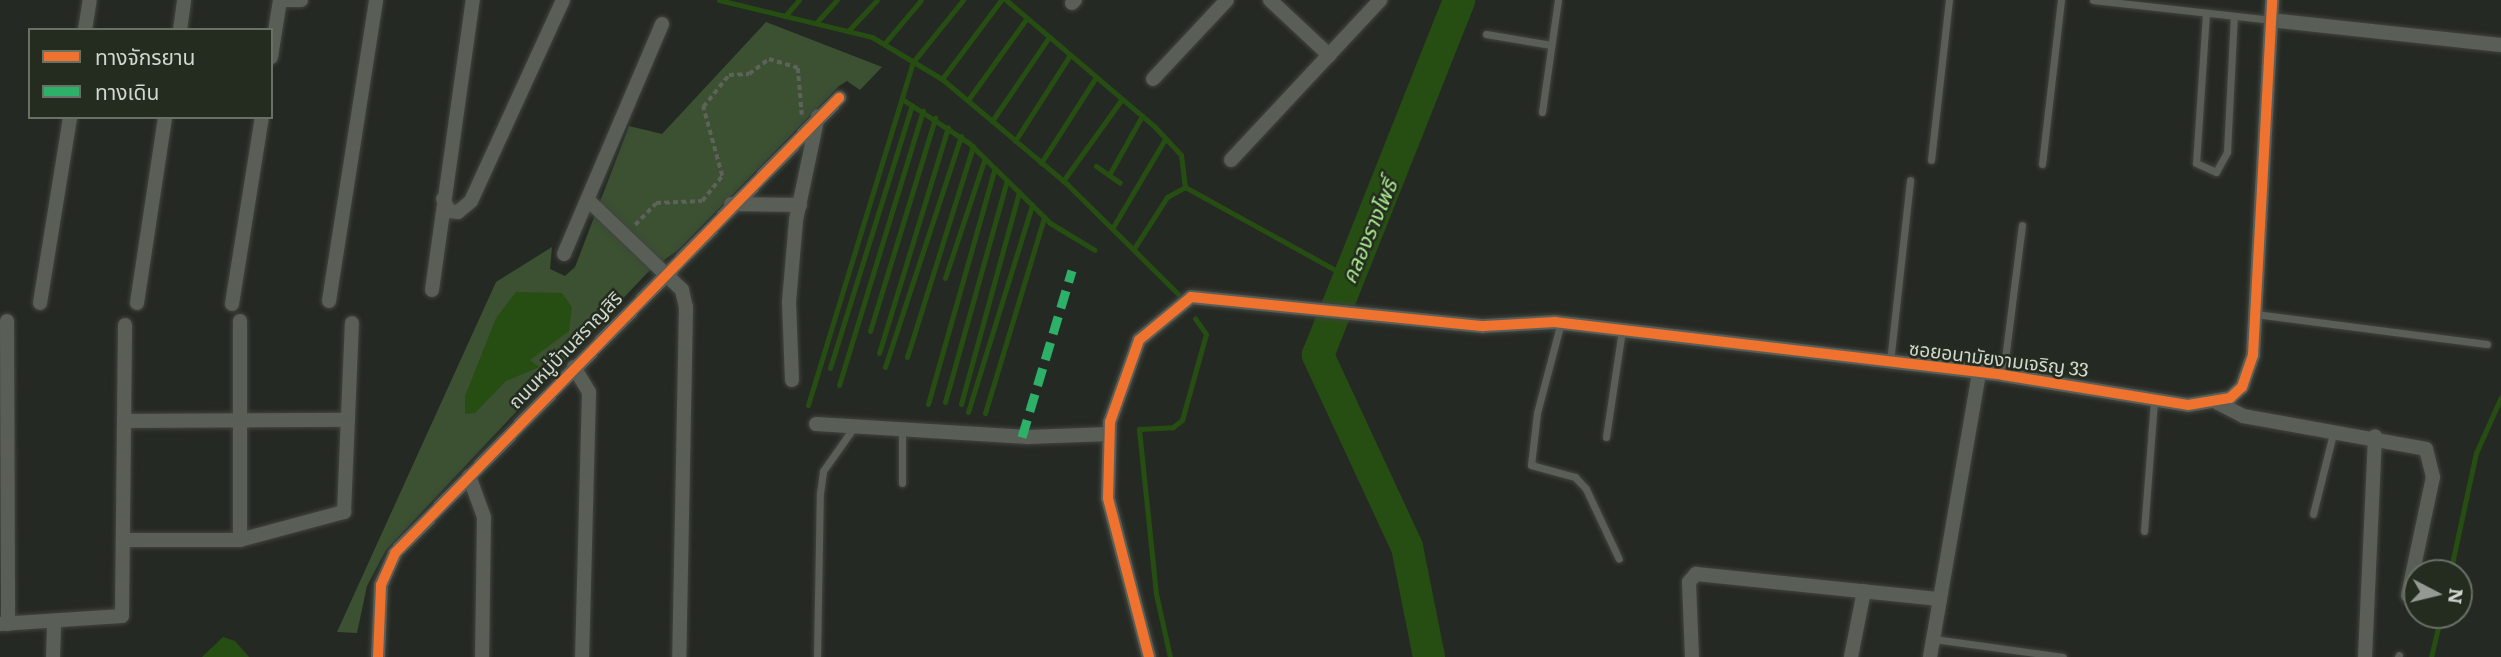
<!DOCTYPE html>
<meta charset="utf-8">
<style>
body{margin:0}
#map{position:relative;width:2501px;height:657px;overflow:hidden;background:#252923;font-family:Literata,"Noto Sans Thai",serif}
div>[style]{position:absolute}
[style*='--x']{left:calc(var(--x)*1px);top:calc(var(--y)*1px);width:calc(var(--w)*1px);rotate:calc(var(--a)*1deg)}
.green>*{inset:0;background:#3b5132}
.water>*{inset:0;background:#274e12}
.stream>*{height:5px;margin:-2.5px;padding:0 2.5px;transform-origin:2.5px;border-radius:2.5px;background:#274e12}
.river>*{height:32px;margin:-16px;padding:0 16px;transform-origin:16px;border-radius:16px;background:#274e12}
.path>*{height:3.5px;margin-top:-1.75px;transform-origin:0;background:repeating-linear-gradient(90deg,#5d625b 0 5px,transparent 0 8.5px)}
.roads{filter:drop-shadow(0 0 2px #41443f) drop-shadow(0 0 2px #41443f)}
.service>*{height:7px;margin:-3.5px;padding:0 3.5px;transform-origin:3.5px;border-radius:3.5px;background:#595f56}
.minor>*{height:14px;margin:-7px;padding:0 7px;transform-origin:7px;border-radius:7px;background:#595f56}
.quiet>*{height:9px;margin-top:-4.5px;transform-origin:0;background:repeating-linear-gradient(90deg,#2db169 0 18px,transparent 0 27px)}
.cycleway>*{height:10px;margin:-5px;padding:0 5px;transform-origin:5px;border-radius:5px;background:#ef722f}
span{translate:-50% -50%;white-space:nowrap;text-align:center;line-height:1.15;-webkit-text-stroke:5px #242c20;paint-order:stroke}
.street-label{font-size:19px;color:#d1d6cf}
.water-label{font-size:21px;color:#abea90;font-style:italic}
.legend{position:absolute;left:28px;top:28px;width:245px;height:91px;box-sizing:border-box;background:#242c20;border:2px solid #697066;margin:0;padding:9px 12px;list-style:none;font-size:21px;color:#d1d6cf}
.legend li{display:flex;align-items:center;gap:14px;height:35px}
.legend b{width:35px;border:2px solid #697066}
.north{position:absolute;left:2403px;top:559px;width:70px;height:70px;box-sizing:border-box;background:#242c20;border:2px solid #697066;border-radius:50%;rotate:97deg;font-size:19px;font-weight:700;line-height:28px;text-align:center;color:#d1d6cf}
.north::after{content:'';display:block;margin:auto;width:24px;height:32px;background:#959993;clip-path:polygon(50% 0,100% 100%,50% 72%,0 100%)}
</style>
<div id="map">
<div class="green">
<div style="clip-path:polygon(766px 22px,882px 67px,860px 90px,847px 81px,839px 86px,678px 250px,649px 271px,386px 550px,367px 586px,357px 633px,337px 632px,496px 282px,552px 247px,550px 269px,565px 276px,575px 267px,629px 126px,662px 134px)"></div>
</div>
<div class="water">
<div style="clip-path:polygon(516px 292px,562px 293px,572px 307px,569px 331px,530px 360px,539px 367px,506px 381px,475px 413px,465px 414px,465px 396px,496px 318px)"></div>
<div style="clip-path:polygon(223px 637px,235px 641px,249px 657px,202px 657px)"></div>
</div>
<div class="stream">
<div style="--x:719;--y:0;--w:157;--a:13.6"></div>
<div style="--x:872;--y:37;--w:82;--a:31"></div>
<div style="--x:942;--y:79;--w:163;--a:40"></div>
<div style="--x:1067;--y:184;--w:156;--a:44.7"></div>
<div style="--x:1006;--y:0;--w:196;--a:40.4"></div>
<div style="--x:1155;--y:127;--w:38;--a:47"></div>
<div style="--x:1181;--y:155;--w:32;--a:83"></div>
<div style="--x:1185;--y:187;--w:188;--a:28.9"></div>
<div style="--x:785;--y:16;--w:21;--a:-49"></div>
<div style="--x:816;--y:23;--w:31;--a:-48"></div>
<div style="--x:848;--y:31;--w:42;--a:-46.9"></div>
<div style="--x:884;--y:44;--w:57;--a:-49.9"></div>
<div style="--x:942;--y:79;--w:99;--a:-53.2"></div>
<div style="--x:902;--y:99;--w:80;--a:33.3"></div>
<div style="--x:969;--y:143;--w:114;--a:44.6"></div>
<div style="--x:1050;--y:223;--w:52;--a:31"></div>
<div style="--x:968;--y:100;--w:101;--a:-54.3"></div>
<div style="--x:992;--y:121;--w:102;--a:-55.8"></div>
<div style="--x:1015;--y:141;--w:102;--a:-57.4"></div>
<div style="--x:1041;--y:163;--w:102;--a:-57.4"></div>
<div style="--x:1096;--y:166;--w:29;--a:35"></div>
<div style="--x:1109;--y:175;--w:68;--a:-60.8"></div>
<div style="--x:1063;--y:181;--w:101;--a:-54.3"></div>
<div style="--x:1113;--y:227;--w:102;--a:-59.4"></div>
<div style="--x:1135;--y:247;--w:59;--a:-57.4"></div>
<div style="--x:1167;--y:197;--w:21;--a:-29"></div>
<div style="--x:945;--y:278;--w:126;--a:-71.6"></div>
<div style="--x:870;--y:331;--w:223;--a:-73"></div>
<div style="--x:879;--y:353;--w:236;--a:-73"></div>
<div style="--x:907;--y:357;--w:221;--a:-72.6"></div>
<div style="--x:885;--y:367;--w:243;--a:-71.8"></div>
<div style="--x:830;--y:368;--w:275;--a:-72.7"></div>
<div style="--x:839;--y:385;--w:287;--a:-73"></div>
<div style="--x:945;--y:402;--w:230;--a:-74.4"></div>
<div style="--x:928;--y:404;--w:245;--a:-74.2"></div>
<div style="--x:961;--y:404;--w:220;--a:-74.7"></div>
<div style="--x:808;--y:405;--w:359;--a:-73"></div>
<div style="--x:913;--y:62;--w:80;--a:-51.1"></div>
<div style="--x:968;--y:412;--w:217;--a:-72.8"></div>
<div style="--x:985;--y:413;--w:205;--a:-73.2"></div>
<div style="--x:2450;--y:573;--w:123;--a:-77.8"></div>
<div style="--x:2476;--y:453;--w:61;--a:-65.9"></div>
<div style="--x:1170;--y:657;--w:65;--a:-102.5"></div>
<div style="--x:1156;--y:594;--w:166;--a:-95.9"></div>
<div style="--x:1139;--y:429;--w:34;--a:-3"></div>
<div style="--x:1173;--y:427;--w:11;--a:-38"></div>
<div style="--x:1182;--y:420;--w:89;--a:-74.4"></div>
<div style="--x:1206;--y:334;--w:19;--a:-125"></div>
<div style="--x:2431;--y:657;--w:43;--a:-76.6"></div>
</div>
<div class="river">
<div style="--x:1429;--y:657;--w:112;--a:-101.3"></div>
<div style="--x:1407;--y:547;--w:212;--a:-114.9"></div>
<div style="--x:1318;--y:355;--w:382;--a:-68.3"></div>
</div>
<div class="path">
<div style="--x:635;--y:225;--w:30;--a:-46"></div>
<div style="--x:656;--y:203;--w:46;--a:-2.5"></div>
<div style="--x:702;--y:201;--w:32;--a:-51"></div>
<div style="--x:722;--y:176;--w:72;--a:-105.4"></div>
<div style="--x:703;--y:107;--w:41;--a:-50.9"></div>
<div style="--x:729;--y:75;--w:20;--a:-3"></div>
<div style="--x:749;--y:74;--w:25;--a:-37"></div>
<div style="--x:769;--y:59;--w:30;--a:17"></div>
<div style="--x:798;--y:68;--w:47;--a:85.1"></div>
</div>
<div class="roads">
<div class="service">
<div style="--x:2093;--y:0;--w:178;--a:6.4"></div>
<div style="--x:2206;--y:13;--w:150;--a:93.8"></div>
<div style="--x:2196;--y:163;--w:22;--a:24"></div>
<div style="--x:2216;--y:172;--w:23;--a:-61"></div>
<div style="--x:2227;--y:152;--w:136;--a:-87.1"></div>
<div style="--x:1486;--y:34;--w:66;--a:9.6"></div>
<div style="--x:1542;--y:112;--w:113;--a:-81.9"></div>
<div style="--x:1931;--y:160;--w:161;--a:-83.6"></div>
<div style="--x:2042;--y:164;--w:165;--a:-83.4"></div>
<div style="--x:2255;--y:314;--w:234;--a:7.4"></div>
<div style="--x:1561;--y:322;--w:94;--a:104.8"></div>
<div style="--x:1537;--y:413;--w:52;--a:96.6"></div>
<div style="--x:1531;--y:465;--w:46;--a:15.3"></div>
<div style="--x:1575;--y:477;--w:16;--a:47"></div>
<div style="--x:1586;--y:489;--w:77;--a:64.8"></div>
<div style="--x:1890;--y:362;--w:183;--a:-83.7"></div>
<div style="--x:2003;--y:375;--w:151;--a:-82.8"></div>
<div style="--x:902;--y:429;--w:54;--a:90"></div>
<div style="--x:1606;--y:437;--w:108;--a:-81.5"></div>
<div style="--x:2313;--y:514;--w:87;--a:-76"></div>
<div style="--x:2144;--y:531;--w:131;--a:-85.6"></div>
<div style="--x:1934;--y:639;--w:130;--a:7.9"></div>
<div style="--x:817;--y:657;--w:164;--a:-89"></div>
<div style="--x:820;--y:493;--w:22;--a:-82"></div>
<div style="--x:823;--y:471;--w:54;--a:-54.8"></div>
<div style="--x:2398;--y:657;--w:2;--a:-63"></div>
</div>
<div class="minor">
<div style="--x:282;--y:0;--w:19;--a:0"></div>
<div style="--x:1270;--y:0;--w:81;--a:43"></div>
<div style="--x:1072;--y:3;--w:4;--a:-45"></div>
<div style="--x:2270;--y:20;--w:232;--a:6.2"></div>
<div style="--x:85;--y:30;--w:30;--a:-81"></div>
<div style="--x:180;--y:30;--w:30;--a:-82"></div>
<div style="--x:271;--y:57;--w:58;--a:-81"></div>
<div style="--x:1153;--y:79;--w:108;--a:-46.9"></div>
<div style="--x:1231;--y:160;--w:219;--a:-47"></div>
<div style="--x:443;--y:199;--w:13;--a:63"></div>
<div style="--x:449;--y:211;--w:9;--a:6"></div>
<div style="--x:458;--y:212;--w:17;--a:-40"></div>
<div style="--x:471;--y:201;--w:221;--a:-65.4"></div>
<div style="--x:589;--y:201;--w:129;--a:43.7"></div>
<div style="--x:682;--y:290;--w:17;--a:77"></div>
<div style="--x:686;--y:307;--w:350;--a:91.1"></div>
<div style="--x:731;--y:204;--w:69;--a:0.8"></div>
<div style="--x:564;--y:254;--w:250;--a:-66.9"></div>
<div style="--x:432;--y:290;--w:293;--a:-82"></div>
<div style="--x:329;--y:301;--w:305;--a:-81.1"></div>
<div style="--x:40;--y:303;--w:188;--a:-80.8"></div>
<div style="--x:137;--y:303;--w:188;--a:-81.4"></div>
<div style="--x:232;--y:304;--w:189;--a:-80.9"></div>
<div style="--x:7;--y:321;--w:303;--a:89.8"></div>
<div style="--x:574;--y:367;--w:29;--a:59"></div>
<div style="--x:589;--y:392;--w:265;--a:91.5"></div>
<div style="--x:792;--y:380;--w:78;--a:-92.2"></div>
<div style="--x:789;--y:302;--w:82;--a:-85.1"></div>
<div style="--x:796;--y:220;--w:106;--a:-78.1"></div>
<div style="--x:2218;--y:403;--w:28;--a:27"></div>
<div style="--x:2243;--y:416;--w:186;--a:10.2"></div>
<div style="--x:2426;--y:449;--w:29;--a:76"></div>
<div style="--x:2433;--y:477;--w:121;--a:102"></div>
<div style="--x:125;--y:421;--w:223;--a:-0.3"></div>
<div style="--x:816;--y:424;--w:212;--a:3.5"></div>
<div style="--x:1028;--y:437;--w:81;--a:-2.1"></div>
<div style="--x:469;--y:476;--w:44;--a:69.9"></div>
<div style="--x:484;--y:517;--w:140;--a:90.8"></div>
<div style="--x:125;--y:540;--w:115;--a:0"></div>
<div style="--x:240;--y:540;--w:219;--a:-90"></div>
<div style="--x:240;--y:540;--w:108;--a:-15.1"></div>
<div style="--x:344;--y:512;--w:189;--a:-87.6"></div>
<div style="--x:0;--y:624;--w:122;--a:-3.8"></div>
<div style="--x:122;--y:616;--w:291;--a:-89.4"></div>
<div style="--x:53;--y:657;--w:35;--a:-88"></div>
<div style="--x:378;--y:657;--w:72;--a:-87.6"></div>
<div style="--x:381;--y:585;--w:35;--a:-66"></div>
<div style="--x:395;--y:553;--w:636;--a:-45.7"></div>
<div style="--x:1149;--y:657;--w:164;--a:-104.5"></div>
<div style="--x:1108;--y:498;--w:76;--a:-88.5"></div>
<div style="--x:1110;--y:422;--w:87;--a:-70.5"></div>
<div style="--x:1139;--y:340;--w:67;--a:-39.6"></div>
<div style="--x:1191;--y:297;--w:294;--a:5.7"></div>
<div style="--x:1484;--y:326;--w:71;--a:-3.2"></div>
<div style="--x:1555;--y:322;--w:451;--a:6.7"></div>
<div style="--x:2003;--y:375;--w:187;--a:9.2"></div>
<div style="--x:2188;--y:405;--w:43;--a:-9.5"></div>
<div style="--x:2230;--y:398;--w:16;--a:-43"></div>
<div style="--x:2242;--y:387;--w:34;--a:-71"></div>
<div style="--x:2253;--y:355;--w:356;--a:-86.9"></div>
<div style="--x:1692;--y:657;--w:75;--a:-92.3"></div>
<div style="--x:1689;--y:582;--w:11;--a:-49"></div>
<div style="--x:1696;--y:574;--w:245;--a:5.9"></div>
<div style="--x:1851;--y:657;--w:67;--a:-78.9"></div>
<div style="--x:1930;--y:657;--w:289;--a:-80.2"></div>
<div style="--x:2365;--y:657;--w:221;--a:-87.4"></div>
</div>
</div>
<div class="quiet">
<div style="--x:1022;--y:437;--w:174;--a:-73.3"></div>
</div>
<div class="cycleway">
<div style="--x:378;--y:657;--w:72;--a:-87.6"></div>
<div style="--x:381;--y:585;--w:35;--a:-66"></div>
<div style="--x:395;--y:553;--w:636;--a:-45.7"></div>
<div style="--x:1149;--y:657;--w:164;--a:-104.5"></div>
<div style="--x:1108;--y:498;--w:76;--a:-88.5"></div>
<div style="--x:1110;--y:422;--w:87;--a:-70.5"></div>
<div style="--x:1139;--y:340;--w:67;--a:-39.6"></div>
<div style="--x:1191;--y:297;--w:294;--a:5.7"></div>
<div style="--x:1484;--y:326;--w:71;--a:-3.2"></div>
<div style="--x:1555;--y:322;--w:451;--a:6.7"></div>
<div style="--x:2003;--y:375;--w:187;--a:9.2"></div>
<div style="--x:2188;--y:405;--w:43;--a:-9.5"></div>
<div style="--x:2230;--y:398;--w:16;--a:-43"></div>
<div style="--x:2242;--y:387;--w:34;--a:-71"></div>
<div style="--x:2253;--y:355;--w:356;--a:-86.9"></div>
</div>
<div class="street-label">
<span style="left:565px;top:350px;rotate:-46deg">ถนนหมู่บ้านสราญสิริ</span>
<span style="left:1999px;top:359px;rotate:7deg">ซอยอนามัยงามเจริญ 33</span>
</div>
<div class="water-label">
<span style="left:1368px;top:231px;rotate:-67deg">คลองรางโพธิ์</span>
</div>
<ul class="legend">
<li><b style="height:9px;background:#ef722f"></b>ทางจักรยาน</li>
<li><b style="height:9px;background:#2db169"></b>ทางเดิน</li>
</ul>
<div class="north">N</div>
</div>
